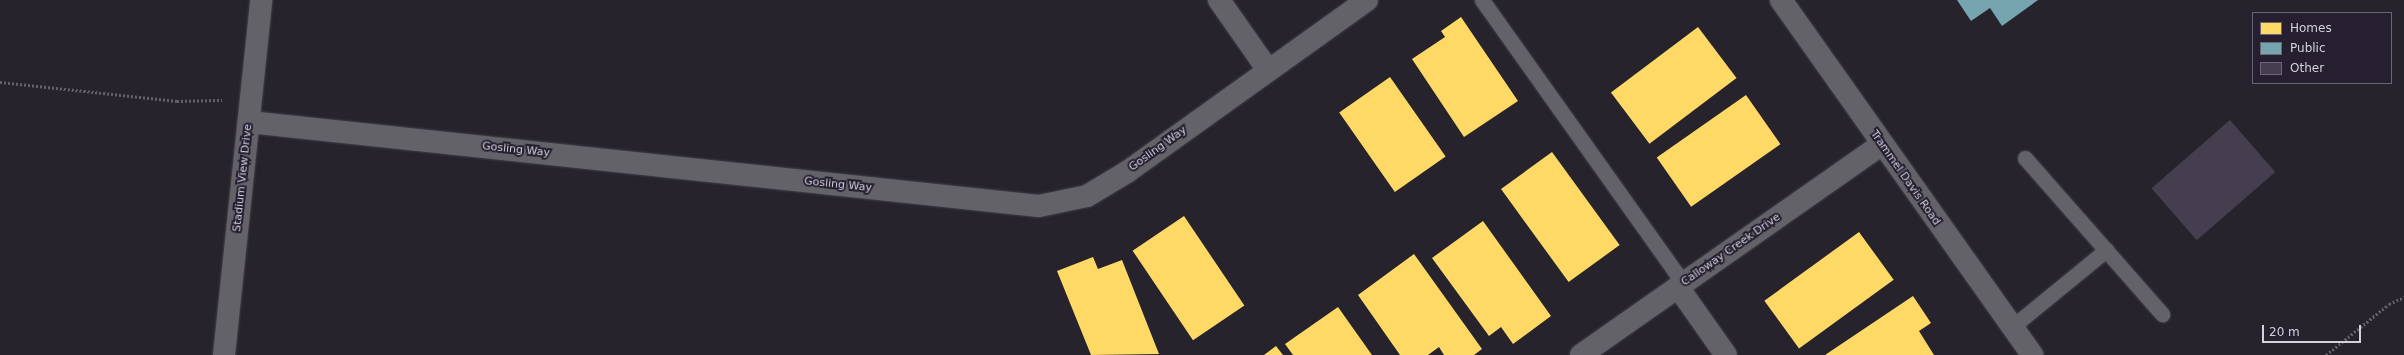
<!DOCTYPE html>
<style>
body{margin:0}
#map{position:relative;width:2404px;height:355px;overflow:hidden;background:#26232c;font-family:"DejaVu Sans",sans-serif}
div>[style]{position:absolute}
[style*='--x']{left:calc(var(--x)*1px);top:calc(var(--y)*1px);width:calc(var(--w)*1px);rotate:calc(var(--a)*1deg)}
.homes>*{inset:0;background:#ffd966;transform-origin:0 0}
.public>*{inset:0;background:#76a5af}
.building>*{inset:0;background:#453e4f;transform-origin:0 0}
.path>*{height:2.5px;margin-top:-1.25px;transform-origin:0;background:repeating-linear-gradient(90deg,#646268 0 2px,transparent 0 4px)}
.roads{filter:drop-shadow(0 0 1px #424048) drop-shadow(0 0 1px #424048)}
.service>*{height:15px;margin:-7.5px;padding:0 7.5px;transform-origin:7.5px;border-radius:7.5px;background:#646269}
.minor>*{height:22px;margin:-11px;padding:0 11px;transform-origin:11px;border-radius:11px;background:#646269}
span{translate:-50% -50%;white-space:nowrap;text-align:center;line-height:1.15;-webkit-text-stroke:4px #251f30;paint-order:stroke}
.street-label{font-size:11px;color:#d4d1dc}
.legend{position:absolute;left:2252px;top:12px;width:140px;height:72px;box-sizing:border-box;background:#251f30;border:1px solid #6b6675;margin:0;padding:5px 7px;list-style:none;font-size:12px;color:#d4d1dc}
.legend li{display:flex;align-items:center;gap:8px;height:20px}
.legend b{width:20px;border:1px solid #6b6675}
.scale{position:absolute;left:2262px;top:325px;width:99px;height:18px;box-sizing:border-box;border:2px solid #d4d1dc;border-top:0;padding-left:5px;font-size:12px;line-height:14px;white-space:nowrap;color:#d4d1dc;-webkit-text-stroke:3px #251f30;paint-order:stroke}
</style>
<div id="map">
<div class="homes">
<div style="clip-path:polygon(1461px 17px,1518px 101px,1464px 137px,1412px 59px,1445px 37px,1441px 31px)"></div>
<div style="left:1698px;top:27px;width:64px;height:109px;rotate:53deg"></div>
<div style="left:1390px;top:77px;width:97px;height:62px;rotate:55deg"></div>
<div style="left:1746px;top:95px;width:60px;height:109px;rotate:55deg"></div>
<div style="left:1552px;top:152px;width:115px;height:63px;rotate:54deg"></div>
<div style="left:1184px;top:216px;width:108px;height:62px;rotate:56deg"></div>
<div style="clip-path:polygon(1483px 221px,1551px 316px,1513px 344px,1501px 327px,1489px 336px,1432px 258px)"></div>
<div style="left:1859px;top:232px;width:59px;height:117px;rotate:54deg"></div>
<div style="clip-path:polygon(1414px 254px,1482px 349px,1474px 355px,1444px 355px,1439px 347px,1428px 355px,1400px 355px,1358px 295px)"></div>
<div style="clip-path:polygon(1093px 257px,1098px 269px,1122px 260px,1159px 354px,1091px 355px,1057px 271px)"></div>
<div style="clip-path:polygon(1913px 296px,1931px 323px,1919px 331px,1934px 355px,1825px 355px)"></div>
<div style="clip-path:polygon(1338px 307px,1372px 355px,1293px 355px,1285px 344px)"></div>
<div style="clip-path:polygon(1276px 346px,1283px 355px,1264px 355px)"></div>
</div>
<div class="public">
<div style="clip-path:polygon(1957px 0,2038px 0,2002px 26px,1990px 8px,1971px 21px)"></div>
</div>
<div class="building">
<div style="left:2230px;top:120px;width:69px;height:104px;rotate:49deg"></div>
</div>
<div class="path">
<div style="--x:0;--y:82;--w:178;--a:6.1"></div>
<div style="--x:177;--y:101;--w:45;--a:-1.3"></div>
<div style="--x:2326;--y:355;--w:81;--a:-39"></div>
<div style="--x:2389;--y:304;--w:17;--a:-25"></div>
</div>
<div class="roads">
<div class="service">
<div style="--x:1482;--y:0;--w:347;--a:54.6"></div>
<div style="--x:2025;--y:158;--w:208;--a:48.7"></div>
<div style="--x:2012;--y:327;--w:122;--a:-39.3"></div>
</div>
<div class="minor">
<div style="--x:1219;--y:0;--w:85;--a:55"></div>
<div style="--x:1781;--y:0;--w:435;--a:54.7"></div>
<div style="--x:249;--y:122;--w:794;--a:6.07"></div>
<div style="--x:1039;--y:206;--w:49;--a:-11.8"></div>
<div style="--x:1087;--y:196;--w:47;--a:-31"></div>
<div style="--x:1127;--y:172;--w:295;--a:-35.6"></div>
<div style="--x:1678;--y:287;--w:83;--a:54.8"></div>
<div style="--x:224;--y:355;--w:357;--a:-84"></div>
<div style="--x:1581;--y:355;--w:366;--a:-35"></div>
</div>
</div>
<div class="street-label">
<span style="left:1158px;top:149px;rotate:-36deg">Gosling Way</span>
<span style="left:516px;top:150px;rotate:6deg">Gosling Way</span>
<span style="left:243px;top:178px;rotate:-84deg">Stadium View Drive</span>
<span style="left:1905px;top:178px;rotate:55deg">Trammel Davis Road</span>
<span style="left:838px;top:185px;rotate:6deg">Gosling Way</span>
<span style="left:1731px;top:250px;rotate:-35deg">Calloway Creek Drive</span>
</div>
<ul class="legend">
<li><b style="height:11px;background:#ffd966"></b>Homes</li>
<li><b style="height:11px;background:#76a5af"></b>Public</li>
<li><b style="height:11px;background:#453e4f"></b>Other</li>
</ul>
<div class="scale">20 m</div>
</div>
